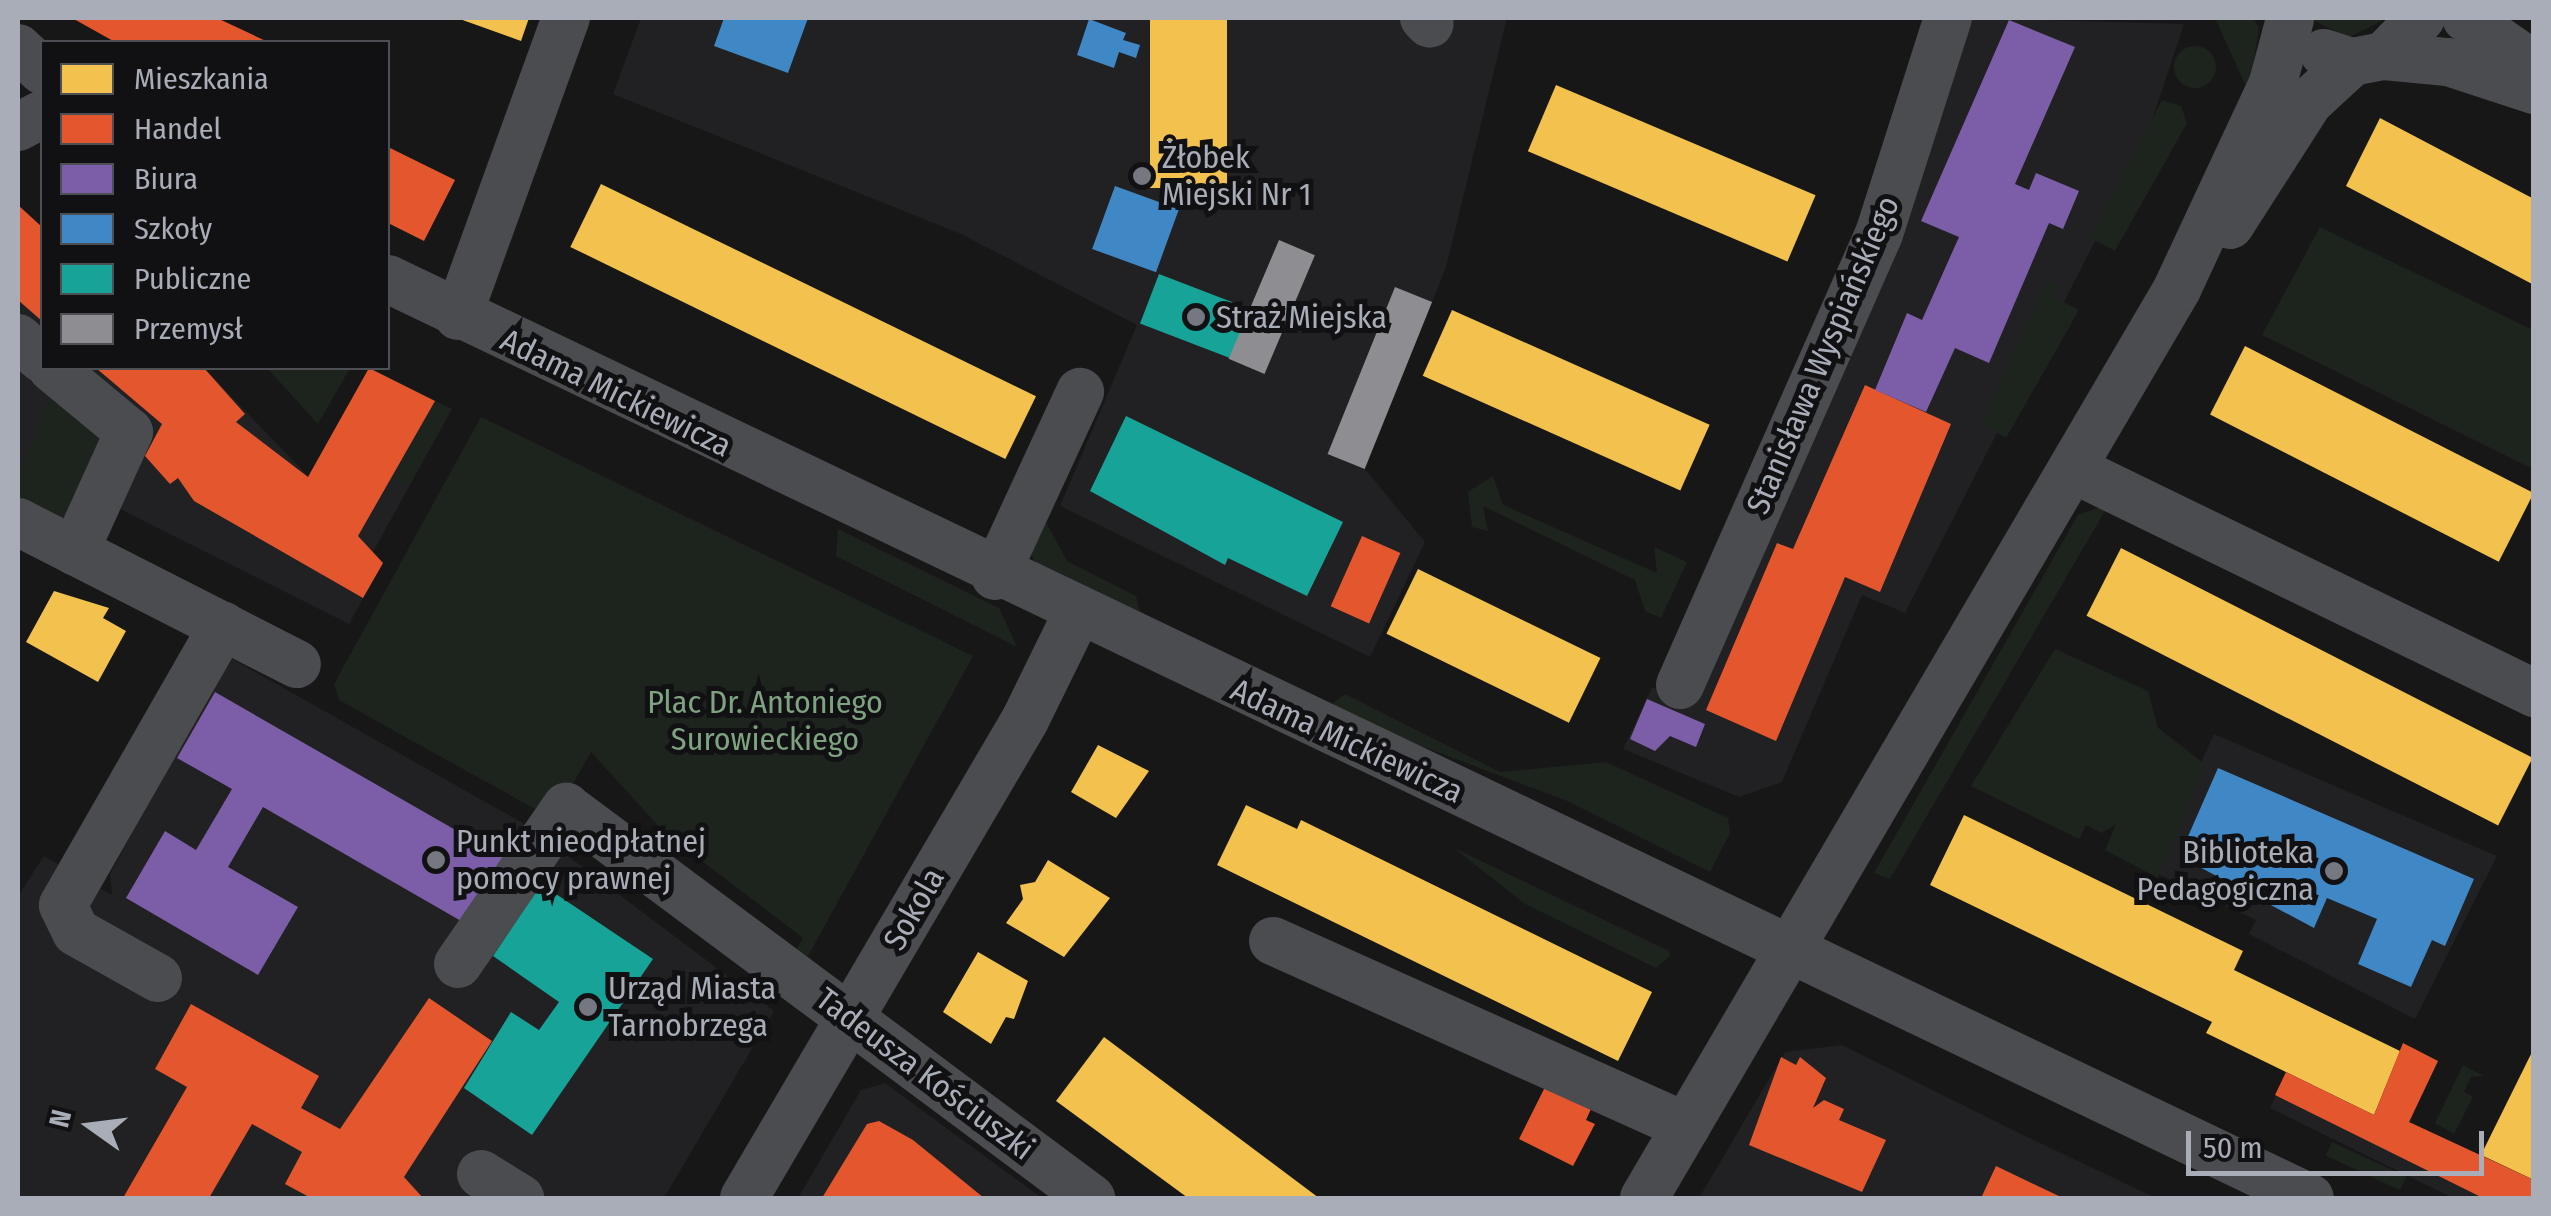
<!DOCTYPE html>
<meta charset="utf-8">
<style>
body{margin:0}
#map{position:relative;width:2551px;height:1216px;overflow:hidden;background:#171717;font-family:"Fira Sans Condensed",sans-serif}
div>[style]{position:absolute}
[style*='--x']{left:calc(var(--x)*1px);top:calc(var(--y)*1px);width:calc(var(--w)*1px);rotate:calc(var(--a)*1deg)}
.built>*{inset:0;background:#212123}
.green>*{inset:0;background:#1d241e;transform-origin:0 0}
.round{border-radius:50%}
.homes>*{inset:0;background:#f2c14e;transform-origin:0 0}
.shops>*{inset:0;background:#e4572e;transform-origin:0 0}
.offices>*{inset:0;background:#7b5ea7}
.schools>*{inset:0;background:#3f88c5;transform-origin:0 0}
.public>*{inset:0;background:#17a398;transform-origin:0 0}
.industry>*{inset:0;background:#8d8d92;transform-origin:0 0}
.minor>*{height:48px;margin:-24px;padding:0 24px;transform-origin:24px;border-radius:24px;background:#4b4c50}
.dots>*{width:28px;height:28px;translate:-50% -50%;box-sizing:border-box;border:5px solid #111113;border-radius:50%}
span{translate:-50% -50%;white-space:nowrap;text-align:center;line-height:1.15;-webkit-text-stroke:10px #111113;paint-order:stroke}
.poi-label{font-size:32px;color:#a8adb8}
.left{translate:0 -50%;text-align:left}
.right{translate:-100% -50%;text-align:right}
.street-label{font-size:32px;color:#a8adb8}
.park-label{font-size:32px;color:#7fa381}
.frame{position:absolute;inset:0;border:20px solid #a8adb8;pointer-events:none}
.legend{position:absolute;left:40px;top:40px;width:350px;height:330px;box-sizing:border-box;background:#111113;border:2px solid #4d4f55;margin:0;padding:12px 18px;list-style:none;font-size:30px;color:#a8adb8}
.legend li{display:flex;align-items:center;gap:20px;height:50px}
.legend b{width:50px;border:2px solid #4d4f55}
.north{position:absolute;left:40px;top:1076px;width:100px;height:100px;-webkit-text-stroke:8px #111113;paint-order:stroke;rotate:284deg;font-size:28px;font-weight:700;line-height:40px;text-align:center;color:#a8adb8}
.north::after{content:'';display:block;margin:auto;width:35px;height:45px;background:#a8adb8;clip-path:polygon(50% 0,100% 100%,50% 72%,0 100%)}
.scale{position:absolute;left:2186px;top:1131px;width:298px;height:45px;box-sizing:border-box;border:5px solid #a8adb8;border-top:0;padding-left:12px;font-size:30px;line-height:35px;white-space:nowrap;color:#a8adb8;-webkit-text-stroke:8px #111113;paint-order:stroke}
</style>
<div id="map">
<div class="built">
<div style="clip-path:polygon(641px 18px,1507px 18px,1446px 267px,1365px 469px,1425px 542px,1370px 657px,1060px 506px,1137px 325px,961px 234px,613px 94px)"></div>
<div style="clip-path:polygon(1968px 18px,2184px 24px,2143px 147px,1905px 613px,1862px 595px,1782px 782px,1739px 797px,1623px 749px,1652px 687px,1689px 703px)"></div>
<div style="clip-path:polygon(18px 205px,42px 227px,42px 368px,204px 368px,308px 476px,369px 368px,452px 409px,373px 552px,383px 563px,349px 624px,116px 507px,99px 539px,18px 499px)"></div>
<div style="clip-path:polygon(227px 656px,528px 826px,774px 1011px,664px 1198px,18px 1198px,18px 896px,44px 856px,112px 895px,110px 874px)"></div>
<div style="clip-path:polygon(2214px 734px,2497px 856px,2415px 1019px,2249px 934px,2256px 920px,2152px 871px)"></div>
<div style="clip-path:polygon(2403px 1043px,2438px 1061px,2410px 1122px,2533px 1180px,2533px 1198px,2453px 1198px,2270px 1108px,2286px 1072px,2384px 1082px)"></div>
<div style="clip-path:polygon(1842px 1045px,2025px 1136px,2156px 1198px,1699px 1198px,1785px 1052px)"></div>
<div style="clip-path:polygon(885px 1083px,1042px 1198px,798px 1198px,861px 1090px)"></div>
</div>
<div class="green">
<div style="clip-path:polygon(2215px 18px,2253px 18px,2259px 28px,2249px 93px)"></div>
<div style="clip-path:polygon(2309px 18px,2387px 18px,2348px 38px)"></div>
<div class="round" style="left:2174px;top:46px;width:42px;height:42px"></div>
<div style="clip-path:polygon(2162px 100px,2181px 106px,2187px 123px,2115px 251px,2090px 238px)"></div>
<div style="clip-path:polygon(2320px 227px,2533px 330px,2533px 469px,2262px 335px)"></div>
<div style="clip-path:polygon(2047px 280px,2059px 286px,2054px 297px,2079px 310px,2006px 438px,1981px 424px)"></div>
<div style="clip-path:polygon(267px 368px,350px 368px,318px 424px)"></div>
<div style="clip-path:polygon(53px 391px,103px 435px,68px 512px,58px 514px,18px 499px,18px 476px)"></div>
<div style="left:435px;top:401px;width:18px;height:89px;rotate:29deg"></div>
<div style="clip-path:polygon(481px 417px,973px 656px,802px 967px,791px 959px,803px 938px,665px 833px,591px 752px,553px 819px,339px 700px,334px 684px)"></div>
<div style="clip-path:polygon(1493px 476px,1503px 505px,1657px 573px,1654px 547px,1687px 562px,1661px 618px,1645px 611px,1635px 580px,1483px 506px,1488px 531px,1472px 527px,1468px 492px)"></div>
<div style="clip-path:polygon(2109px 504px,1890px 879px,1874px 873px,2078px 515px)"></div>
<div style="clip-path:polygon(1041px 513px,1067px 561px,1136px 596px,1142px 620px,1040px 571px,1030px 553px)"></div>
<div style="clip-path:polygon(838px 529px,999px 608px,1017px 647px,836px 556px)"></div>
<div style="clip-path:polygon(2055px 649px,2148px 691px,2158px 728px,2206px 765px,2158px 878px,2105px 850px,2116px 824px,2102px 833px,2086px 825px,2079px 839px,1971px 786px)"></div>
<div style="clip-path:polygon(1345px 694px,1500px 772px,1606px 762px,1728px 818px,1730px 833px,1710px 872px,1565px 800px,1341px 716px,1333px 703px)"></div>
<div style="clip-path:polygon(1454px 848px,1669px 951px,1670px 956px,1656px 968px,1525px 904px)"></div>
<div style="clip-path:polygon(2463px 1065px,2484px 1076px,2471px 1077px,2464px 1092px,2473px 1097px,2454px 1134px,2435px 1123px)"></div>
<div style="left:2332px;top:1142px;width:82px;height:15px;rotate:25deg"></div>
</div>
<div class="homes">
<div style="clip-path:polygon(457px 18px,529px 18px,521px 41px)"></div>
<div style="left:1150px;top:18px;width:77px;height:170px"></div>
<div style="left:1556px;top:85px;width:282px;height:72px;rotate:23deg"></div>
<div style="clip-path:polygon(2380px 118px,2534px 199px,2534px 285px,2346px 186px)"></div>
<div style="left:601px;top:184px;width:484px;height:70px;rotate:26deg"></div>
<div style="left:1452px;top:310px;width:282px;height:72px;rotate:24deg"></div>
<div style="left:2245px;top:346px;width:324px;height:77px;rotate:27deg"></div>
<div style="left:2121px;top:548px;width:462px;height:76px;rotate:27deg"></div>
<div style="left:1418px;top:569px;width:203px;height:72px;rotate:26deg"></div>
<div style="clip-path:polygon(54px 591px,109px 608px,103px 618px,126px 631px,98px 682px,26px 642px)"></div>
<div style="clip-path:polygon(1098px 745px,1149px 771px,1116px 818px,1071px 792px)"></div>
<div style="clip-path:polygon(1246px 805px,1297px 829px,1301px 820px,1652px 992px,1618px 1061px,1217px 865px)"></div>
<div style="clip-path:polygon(1964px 815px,2243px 951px,2234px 970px,2400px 1051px,2374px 1115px,2206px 1033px,2212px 1022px,1930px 885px)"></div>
<div style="clip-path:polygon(1048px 860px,1110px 898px,1064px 957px,1006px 923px,1023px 899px,1020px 885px,1035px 882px)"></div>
<div style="clip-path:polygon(978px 952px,1028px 981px,1014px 1019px,1006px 1017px,991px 1044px,943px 1012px)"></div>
<div style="clip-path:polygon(1104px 1037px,1319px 1198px,1188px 1198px,1056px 1101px)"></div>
<div style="clip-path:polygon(2534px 1048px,2534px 1180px,2481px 1155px)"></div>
</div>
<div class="shops">
<div style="clip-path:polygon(72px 18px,217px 18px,268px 42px,115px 42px)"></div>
<div style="clip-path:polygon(388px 147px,455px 180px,424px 241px,388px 223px)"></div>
<div style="clip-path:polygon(18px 205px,42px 227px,42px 321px,18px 300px)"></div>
<div style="clip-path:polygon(96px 368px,204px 368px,245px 414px,236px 422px,308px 477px,369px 368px,435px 401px,358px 536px,383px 563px,363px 598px,194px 501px,178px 478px,170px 484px,145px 456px,162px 424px)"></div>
<div style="clip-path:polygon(1865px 385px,1951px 424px,1880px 592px,1845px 577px,1776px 741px,1706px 710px,1777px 543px,1793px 549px)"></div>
<div style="left:1362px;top:536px;width:42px;height:77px;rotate:24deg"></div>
<div style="clip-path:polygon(429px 998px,492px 1041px,404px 1177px,423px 1198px,311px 1198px,285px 1184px,302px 1152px,252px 1124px,209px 1198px,123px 1198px,187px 1087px,155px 1069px,191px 1004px,319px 1076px,301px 1108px,340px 1129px)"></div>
<div style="clip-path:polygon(2403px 1043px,2438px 1061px,2409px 1122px,2534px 1180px,2534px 1198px,2483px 1198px,2275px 1095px,2286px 1072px,2374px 1115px)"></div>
<div style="clip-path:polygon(1781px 1057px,1796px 1065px,1800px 1057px,1826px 1078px,1813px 1108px,1824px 1100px,1844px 1109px,1839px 1120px,1886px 1140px,1862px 1192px,1749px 1145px)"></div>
<div style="clip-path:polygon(1545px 1087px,1591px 1109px,1586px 1120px,1595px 1124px,1573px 1166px,1519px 1139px)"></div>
<div style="clip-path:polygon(879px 1121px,913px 1140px,984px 1198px,822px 1198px,867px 1124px)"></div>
<div style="clip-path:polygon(1996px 1166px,2063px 1198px,1981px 1198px)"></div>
</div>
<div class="offices">
<div style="clip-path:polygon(2009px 20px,2075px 47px,2015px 184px,2029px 190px,2036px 173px,2079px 191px,2063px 229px,2049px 223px,1989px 363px,1955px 348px,1926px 412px,1875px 390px,1907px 313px,1922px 320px,1959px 237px,1921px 221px)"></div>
<div style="clip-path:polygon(215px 692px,506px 859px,468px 925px,263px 807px,228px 867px,298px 907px,258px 975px,126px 898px,165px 831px,196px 850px,232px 789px,177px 758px)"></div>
<div style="clip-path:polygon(1647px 699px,1705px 724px,1696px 747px,1670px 736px,1655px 751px,1630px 739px)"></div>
</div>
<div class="schools">
<div style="clip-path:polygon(724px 18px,808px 18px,788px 73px,714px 46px)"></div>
<div style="clip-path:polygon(1089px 19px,1126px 33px,1123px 40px,1140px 45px,1136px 58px,1119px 52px,1114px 68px,1077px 55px)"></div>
<div style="left:1115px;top:186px;width:68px;height:67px;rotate:20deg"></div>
<div style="clip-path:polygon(2218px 768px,2474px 879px,2445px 946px,2432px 940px,2411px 987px,2358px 964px,2377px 919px,2327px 898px,2314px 928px,2194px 864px,2201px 847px,2186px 841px)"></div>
</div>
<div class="public">
<div style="left:1159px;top:274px;width:99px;height:53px;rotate:21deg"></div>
<div style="clip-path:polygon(1126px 416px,1343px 522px,1307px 596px,1228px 558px,1225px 565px,1090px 491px)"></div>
<div style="clip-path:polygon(541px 884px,653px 959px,532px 1135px,464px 1088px,511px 1012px,539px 1030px,559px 1002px,493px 956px)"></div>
</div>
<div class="industry">
<div style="left:1279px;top:240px;width:39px;height:129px;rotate:23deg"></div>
<div style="left:1395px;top:287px;width:40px;height:180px;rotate:22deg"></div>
</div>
<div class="minor">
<div style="--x:1424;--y:18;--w:8;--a:45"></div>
<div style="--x:2466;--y:18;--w:83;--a:34.7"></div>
<div style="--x:18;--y:48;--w:33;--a:43"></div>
<div style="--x:2324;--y:53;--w:29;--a:18"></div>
<div style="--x:2352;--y:62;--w:33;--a:-11"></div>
<div style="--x:2384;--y:56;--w:53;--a:-45.8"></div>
<div style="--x:2384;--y:56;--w:64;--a:5.4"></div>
<div style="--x:2448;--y:62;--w:90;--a:18"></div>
<div style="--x:18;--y:127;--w:27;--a:-28"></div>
<div style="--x:2230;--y:225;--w:146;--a:-57.3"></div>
<div style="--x:2309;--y:102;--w:59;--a:-42.9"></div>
<div style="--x:388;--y:279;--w:2130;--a:25.55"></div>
<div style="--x:458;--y:316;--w:317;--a:-70.1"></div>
<div style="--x:18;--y:338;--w:32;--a:41"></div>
<div style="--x:52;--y:368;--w:100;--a:39.7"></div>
<div style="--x:129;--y:432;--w:131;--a:114.4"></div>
<div style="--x:2073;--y:469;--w:513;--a:25.92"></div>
<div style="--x:18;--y:522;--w:313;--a:27"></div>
<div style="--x:995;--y:576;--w:203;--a:-65.2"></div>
<div style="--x:1680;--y:685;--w:493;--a:-66.2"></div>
<div style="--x:1879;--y:234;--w:227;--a:-72.3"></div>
<div style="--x:1273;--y:941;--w:453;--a:24.2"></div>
<div style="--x:458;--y:964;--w:191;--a:-55.5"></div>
<div style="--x:566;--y:807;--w:655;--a:36.68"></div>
<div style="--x:158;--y:978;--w:94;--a:-150.7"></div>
<div style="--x:76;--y:932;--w:30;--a:-116"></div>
<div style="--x:63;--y:905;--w:322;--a:-60.2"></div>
<div style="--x:481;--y:1174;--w:46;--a:31.6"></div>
<div style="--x:744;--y:1198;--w:554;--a:-59.55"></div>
<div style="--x:1025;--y:720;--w:116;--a:-63.9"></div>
<div style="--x:1644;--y:1198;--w:1054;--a:-59.61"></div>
<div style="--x:2177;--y:289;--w:227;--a:-65"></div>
<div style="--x:2273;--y:83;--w:66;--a:-75.1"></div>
</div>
<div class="dots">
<div style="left:1142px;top:176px;background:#757880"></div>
<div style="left:1196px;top:317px;background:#757880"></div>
<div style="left:436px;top:860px;background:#757880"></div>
<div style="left:2334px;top:871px;background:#757880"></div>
<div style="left:588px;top:1007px;background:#757880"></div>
</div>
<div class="poi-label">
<span class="left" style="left:1162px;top:176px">Żłobek<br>Miejski Nr 1</span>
<span class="left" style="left:1216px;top:317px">Straż Miejska</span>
<span class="left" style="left:456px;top:860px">Punkt nieodpłatnej<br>pomocy prawnej</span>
<span class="right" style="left:2314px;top:871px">Biblioteka<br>Pedagogiczna</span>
<span class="left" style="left:608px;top:1007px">Urząd Miasta<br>Tarnobrzega</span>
</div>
<div class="street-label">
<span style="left:1823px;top:355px;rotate:-67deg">Stanisława Wyspiańskiego</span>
<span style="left:616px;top:393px;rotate:26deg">Adama Mickiewicza</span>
<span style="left:1347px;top:741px;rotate:25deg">Adama Mickiewicza</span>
<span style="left:914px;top:909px;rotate:-60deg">Sokola</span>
<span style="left:925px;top:1074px;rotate:37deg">Tadeusza Kościuszki</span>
</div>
<div class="park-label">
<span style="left:765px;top:721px">Plac Dr. Antoniego<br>Surowieckiego</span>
</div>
<div class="frame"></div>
<ul class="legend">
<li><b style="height:28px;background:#f2c14e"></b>Mieszkania</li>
<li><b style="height:28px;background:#e4572e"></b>Handel</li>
<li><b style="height:28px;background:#7b5ea7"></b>Biura</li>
<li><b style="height:28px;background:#3f88c5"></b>Szkoły</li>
<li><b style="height:28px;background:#17a398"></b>Publiczne</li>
<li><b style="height:28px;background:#8d8d92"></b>Przemysł</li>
</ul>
<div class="north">N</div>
<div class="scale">50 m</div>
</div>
